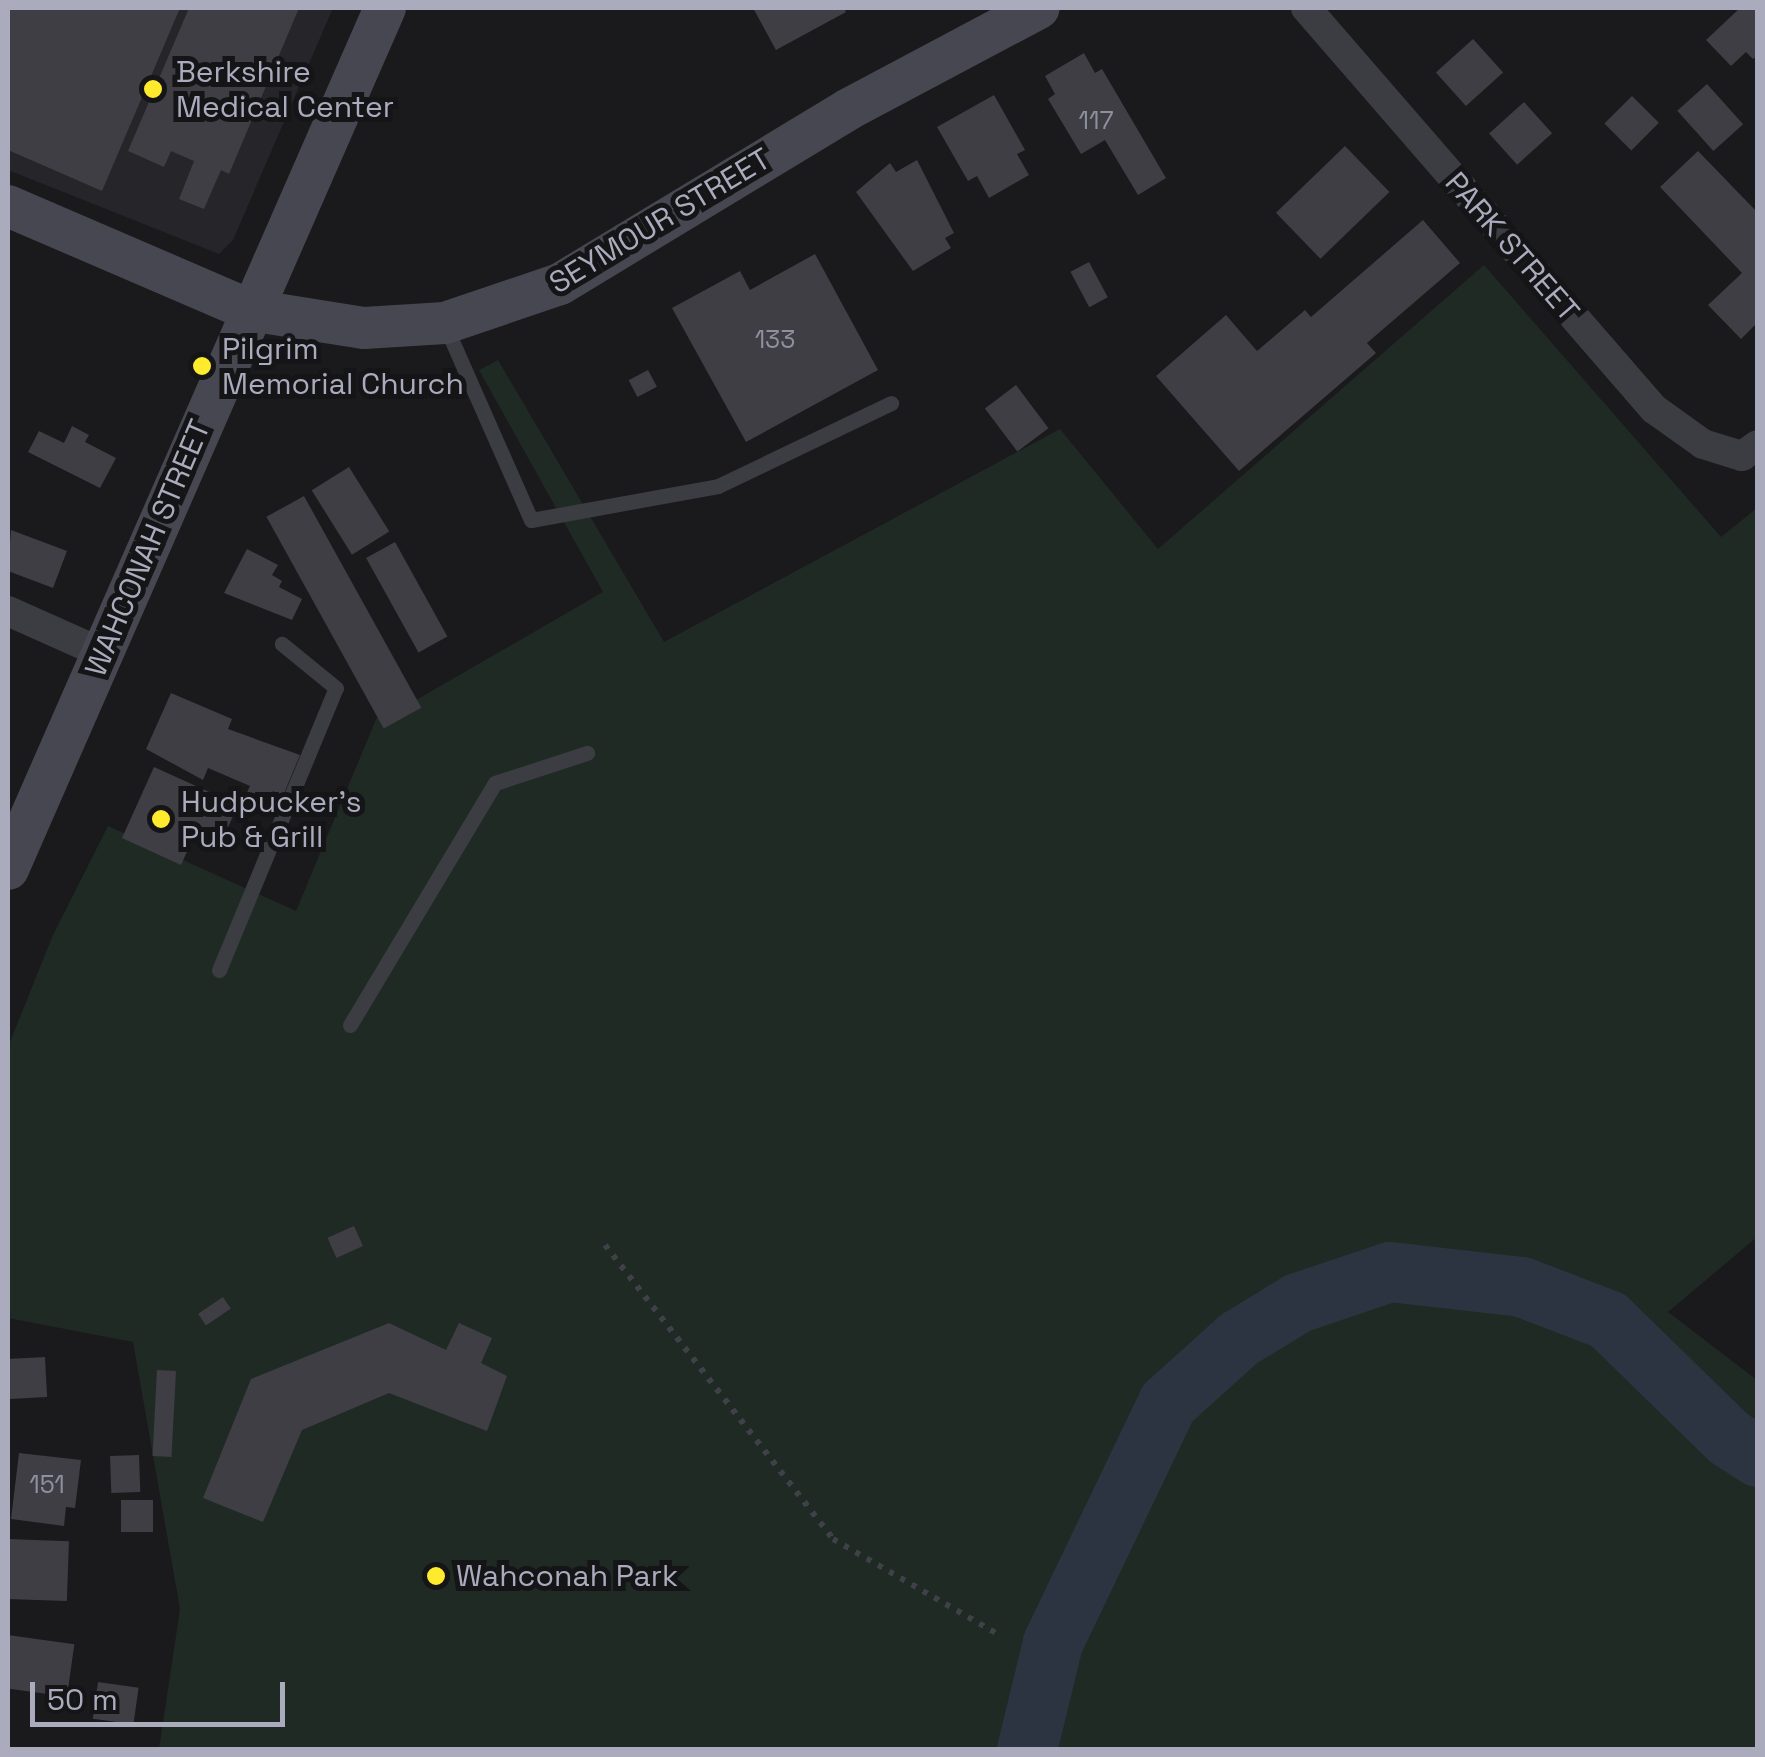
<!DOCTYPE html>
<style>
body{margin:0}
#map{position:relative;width:1765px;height:1757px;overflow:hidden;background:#1a191c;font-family:"Space Grotesk",sans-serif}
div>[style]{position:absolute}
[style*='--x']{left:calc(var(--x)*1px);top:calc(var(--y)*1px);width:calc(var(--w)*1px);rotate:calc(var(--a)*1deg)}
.built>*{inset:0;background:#262529}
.green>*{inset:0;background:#202a24}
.river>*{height:60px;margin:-30px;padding:0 30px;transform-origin:30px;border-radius:30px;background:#2d3441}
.building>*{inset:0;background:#3e3e44;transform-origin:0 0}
.path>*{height:6px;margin-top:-3px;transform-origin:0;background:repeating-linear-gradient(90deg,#3f4048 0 5px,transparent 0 13px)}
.lane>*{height:15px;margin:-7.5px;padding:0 7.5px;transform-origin:7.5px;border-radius:7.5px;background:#3c3c43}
.street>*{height:30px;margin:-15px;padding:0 15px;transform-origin:15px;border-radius:15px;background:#3c3c43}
.secondary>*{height:42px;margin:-21px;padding:0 21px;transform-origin:21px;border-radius:21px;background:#474751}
.dots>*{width:28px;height:28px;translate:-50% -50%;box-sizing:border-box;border:5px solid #151417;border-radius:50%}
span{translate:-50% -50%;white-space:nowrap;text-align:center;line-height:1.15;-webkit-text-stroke:10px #151417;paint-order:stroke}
.number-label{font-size:25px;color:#8f909e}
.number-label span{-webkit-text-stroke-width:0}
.poi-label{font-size:30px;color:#aaabbc}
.left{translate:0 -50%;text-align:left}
.street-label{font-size:30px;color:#aaabbc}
.frame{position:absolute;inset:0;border:10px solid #aaabbc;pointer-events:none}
.scale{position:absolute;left:30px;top:1682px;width:255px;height:45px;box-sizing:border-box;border:5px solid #aaabbc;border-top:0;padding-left:12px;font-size:30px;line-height:35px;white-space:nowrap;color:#aaabbc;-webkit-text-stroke:8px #151417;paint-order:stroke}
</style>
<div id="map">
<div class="built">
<div style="clip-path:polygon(8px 8px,333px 8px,233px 240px,219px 254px,8px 170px)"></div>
</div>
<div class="green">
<div style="clip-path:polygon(1484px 265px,1721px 537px,1757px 508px,1757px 1237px,1668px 1312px,1757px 1380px,1757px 1749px,159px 1749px,180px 1609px,133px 1342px,8px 1318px,8px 1047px,53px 935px,108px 826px,296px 911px,380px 710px,385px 718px,603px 592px,479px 370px,498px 360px,664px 642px,1060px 429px,1158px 549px)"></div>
</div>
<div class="river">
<div style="--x:1027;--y:1750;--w:110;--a:-76.3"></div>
<div style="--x:1053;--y:1643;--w:266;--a:-64.4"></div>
<div style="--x:1168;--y:1403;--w:96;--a:-42"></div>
<div style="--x:1239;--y:1339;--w:69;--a:-31.4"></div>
<div style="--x:1298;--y:1303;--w:97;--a:-18.6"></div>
<div style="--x:1390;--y:1272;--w:133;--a:6.5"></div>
<div style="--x:1522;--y:1287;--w:92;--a:21"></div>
<div style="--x:1608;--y:1320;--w:169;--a:44.3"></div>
<div style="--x:1729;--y:1438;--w:35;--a:33"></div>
</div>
<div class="building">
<div style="clip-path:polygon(8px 8px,180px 8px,102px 191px,8px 150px)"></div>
<div style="clip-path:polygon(189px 8px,299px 8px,229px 174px,221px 170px,204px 209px,179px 199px,194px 161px,171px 151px,164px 167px,128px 151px)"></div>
<div style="clip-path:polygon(753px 8px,844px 8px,846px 12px,776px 50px)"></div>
<div style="clip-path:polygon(1740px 8px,1758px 8px,1758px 55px,1753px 59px,1746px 52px,1731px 66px,1706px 40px)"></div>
<div style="left:1473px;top:39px;width:45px;height:50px;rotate:48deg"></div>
<div style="clip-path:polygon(1084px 53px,1095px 73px,1102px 69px,1166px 178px,1138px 195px,1105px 140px,1081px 154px,1048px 99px,1055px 94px,1045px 76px)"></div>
<div style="left:1707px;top:84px;width:54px;height:40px;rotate:48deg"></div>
<div style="clip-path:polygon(994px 95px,1025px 150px,1017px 154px,1029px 175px,989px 198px,977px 176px,968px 181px,937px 127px)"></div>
<div style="left:1632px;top:96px;width:38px;height:39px;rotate:45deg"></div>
<div style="left:1524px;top:102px;width:42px;height:47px;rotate:48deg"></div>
<div style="left:1345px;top:146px;width:64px;height:96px;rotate:46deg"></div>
<div style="clip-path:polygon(1698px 151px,1758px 213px,1758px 322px,1741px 339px,1708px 305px,1742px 273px,1660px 187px)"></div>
<div style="clip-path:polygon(917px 160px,954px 233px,945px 238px,951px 248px,913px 271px,856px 192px,890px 163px,896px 172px)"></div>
<div style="clip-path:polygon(1423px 220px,1460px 263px,1367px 343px,1376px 353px,1239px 471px,1156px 376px,1226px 315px,1257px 351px,1305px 310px,1311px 317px)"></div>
<div style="clip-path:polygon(815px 254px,878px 370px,746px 442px,672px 308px,740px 271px,750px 290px)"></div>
<div style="left:1089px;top:262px;width:40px;height:21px;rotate:62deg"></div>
<div style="left:648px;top:370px;width:19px;height:22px;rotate:62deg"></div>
<div style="left:1016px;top:385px;width:54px;height:39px;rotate:53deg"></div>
<div style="clip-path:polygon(72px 426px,89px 435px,85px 442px,116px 458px,100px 488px,28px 452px,39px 431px,64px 443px)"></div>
<div style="left:349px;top:467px;width:76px;height:44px;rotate:58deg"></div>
<div style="left:304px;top:496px;width:242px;height:43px;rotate:61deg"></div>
<div style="clip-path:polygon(11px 530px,67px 551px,53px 588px,8px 571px)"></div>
<div style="left:395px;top:542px;width:108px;height:33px;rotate:61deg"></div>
<div style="clip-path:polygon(247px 549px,278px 565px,272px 575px,282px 581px,279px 587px,302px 599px,292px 620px,224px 593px)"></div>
<div style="clip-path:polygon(171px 693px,232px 719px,228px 729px,300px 755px,283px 796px,273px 791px,265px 808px,244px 799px,250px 786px,208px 768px,203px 780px,146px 749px)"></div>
<div style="clip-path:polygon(154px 767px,238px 805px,219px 847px,194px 836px,181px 865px,122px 838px)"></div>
<div style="left:354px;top:1226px;width:22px;height:29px;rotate:66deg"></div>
<div style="left:223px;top:1297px;width:14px;height:30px;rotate:56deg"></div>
<div style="clip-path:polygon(389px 1323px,446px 1350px,459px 1323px,492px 1338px,481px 1363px,507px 1376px,487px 1431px,389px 1393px,302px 1430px,263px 1522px,203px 1498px,251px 1379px)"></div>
<div style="left:45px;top:1357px;width:40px;height:37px;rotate:87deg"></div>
<div style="left:157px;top:1370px;width:19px;height:86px;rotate:3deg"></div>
<div style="clip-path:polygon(19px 1453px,81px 1460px,75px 1508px,66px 1507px,64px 1526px,11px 1519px)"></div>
<div style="left:139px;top:1455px;width:37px;height:29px;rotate:88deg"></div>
<div style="left:121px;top:1500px;width:32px;height:32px"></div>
<div style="left:8px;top:1539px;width:61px;height:60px;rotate:2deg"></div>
<div style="left:8px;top:1635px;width:67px;height:53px;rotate:8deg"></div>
<div style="left:98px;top:1682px;width:41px;height:37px;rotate:8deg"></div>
</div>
<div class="path">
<div style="--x:605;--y:1245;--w:372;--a:52.2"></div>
<div style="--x:833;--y:1539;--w:194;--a:30"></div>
</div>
<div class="lane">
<div style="--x:445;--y:325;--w:213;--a:66.2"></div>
<div style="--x:531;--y:520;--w:190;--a:-10.3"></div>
<div style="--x:718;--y:486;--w:192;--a:-25.6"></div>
<div style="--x:219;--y:970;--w:305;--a:-67.5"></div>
<div style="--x:336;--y:688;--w:70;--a:-140.8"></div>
<div style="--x:350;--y:1025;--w:282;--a:-59.1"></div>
<div style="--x:495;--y:783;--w:97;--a:-18.1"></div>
</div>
<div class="street">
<div style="--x:1306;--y:8;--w:531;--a:49.05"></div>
<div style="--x:1654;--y:409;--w:60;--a:35.5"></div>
<div style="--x:1703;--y:444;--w:41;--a:17.1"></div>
<div style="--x:1742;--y:456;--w:19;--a:-35"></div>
<div style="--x:8;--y:611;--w:103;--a:24.1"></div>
</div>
<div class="secondary">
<div style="--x:8;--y:206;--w:263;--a:23.3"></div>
<div style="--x:250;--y:310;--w:115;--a:9"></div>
<div style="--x:364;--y:328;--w:81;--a:-3.5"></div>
<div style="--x:445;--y:323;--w:121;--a:-18.7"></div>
<div style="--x:560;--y:284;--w:336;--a:-31.2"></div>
<div style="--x:847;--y:110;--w:217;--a:-28"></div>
<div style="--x:8;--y:869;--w:940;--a:-66.35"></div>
</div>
<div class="dots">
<div style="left:153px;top:89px;background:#ffeb2d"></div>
<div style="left:202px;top:366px;background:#ffeb2d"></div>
<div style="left:161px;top:819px;background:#ffeb2d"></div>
<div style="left:436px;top:1576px;background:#ffeb2d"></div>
</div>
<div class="number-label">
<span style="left:1096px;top:120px">117</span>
<span style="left:775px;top:339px">133</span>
<span style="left:47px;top:1484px">151</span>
</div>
<div class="poi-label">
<span class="left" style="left:176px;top:89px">Berkshire<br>Medical Center</span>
<span class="left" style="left:222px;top:366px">Pilgrim<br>Memorial Church</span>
<span class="left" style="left:181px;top:819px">Hudpucker's<br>Pub &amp; Grill</span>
<span class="left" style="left:456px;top:1576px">Wahconah Park</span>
</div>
<div class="street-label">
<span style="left:660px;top:221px;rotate:-31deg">SEYMOUR STREET</span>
<span style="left:1512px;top:247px;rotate:49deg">PARK STREET</span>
<span style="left:148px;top:548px;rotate:-67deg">WAHCONAH STREET</span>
</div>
<div class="frame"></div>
<div class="scale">50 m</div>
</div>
